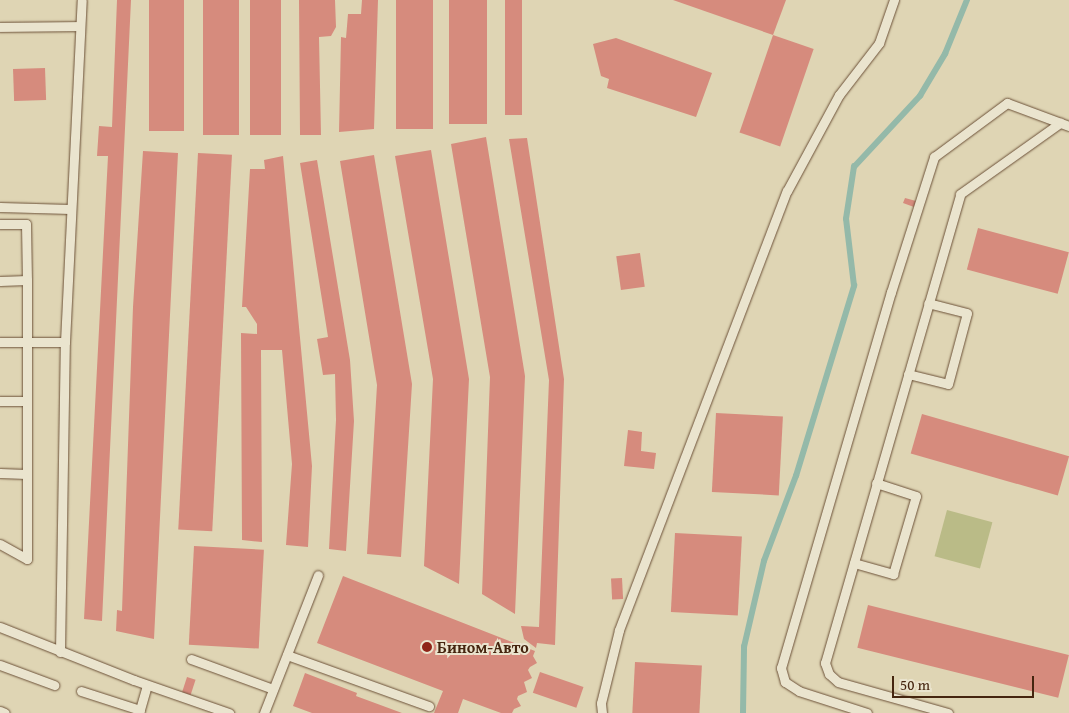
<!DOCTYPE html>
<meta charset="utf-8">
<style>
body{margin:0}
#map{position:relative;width:1069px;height:713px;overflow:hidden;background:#dfd5b4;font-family:"Gentium Book Plus",serif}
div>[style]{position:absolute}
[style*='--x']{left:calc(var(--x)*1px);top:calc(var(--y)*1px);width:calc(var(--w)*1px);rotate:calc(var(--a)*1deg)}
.green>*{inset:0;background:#babb87;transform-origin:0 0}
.stream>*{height:5.5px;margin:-2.75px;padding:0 2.75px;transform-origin:2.75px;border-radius:2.75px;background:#94b9a9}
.building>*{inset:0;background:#d68b7d;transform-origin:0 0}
.roads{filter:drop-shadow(0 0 1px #6c5138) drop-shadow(0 0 1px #6c5138)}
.service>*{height:9px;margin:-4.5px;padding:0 4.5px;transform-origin:4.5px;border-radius:4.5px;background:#eae4ce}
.dots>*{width:14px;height:14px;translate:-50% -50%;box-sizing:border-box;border:2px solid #eae4ce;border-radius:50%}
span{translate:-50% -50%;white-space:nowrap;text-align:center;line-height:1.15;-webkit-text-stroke:4px #eae4ce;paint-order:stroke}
.poi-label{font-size:16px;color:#45250f;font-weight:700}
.left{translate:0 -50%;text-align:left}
.scale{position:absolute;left:892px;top:676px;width:142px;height:22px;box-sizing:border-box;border:2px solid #45250f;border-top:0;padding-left:6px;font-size:15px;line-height:18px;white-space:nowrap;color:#45250f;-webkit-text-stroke:4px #eae4ce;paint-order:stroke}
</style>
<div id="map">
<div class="green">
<div style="left:947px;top:510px;width:47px;height:48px;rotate:15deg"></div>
</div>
<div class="stream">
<div style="--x:743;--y:713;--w:66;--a:-89.1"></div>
<div style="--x:744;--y:647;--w:88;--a:-76.9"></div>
<div style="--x:764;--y:561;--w:91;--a:-69.4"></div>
<div style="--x:796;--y:476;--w:199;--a:-73"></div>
<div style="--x:854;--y:286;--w:67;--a:-96.8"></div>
<div style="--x:846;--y:219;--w:53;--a:-81.3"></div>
<div style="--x:854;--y:167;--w:97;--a:-47.1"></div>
<div style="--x:920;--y:96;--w:49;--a:-59.2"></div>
<div style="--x:945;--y:54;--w:58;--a:-67.8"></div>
</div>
<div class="building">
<div style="clip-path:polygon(117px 0,131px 0,102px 621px,84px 619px,108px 156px,97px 156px,99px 126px,112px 127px)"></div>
<div style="left:149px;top:0;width:35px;height:131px"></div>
<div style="left:203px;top:0;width:36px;height:135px"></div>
<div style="left:250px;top:0;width:31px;height:135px"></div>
<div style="clip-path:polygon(299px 0,335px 0,336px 27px,331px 36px,319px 37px,321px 135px,300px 135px)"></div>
<div style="clip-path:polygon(362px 0,378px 0,374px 129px,339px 132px,341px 37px,346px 38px,348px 14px,361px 14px)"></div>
<div style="left:396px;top:0;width:37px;height:129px"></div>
<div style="left:449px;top:0;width:38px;height:124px"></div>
<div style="left:505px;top:0;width:17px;height:115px"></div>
<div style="clip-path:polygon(673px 0,786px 0,773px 35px)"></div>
<div style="left:773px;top:35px;width:43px;height:103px;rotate:19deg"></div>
<div style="clip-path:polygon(616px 38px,712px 73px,696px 117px,607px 88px,609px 79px,601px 76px,593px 44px)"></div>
<div style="left:45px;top:68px;width:32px;height:32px;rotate:88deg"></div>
<div style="clip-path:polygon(486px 137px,525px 376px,515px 614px,482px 594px,490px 377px,451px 144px)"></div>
<div style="clip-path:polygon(527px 138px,564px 379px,555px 645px,537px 643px,536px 648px,524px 639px,521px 626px,539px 627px,549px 380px,509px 139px)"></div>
<div style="clip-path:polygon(431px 150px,469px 379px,459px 584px,424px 566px,433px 379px,395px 156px)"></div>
<div style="clip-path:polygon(143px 151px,178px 153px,154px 639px,116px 631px,117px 610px,122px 611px,133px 307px)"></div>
<div style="left:198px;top:153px;width:34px;height:377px;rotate:3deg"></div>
<div style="clip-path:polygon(374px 155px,412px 384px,401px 557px,367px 554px,377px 385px,340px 161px)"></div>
<div style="clip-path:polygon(283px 156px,312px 466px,308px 547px,286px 545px,292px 464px,282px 350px,261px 350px,262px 542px,242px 540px,241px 333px,257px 334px,257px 324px,246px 307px,242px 307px,250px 169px,265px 169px,264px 160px)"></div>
<div style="clip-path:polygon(317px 160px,350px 360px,354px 421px,346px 551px,329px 549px,336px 420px,335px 374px,323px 375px,317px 339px,328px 337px,300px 163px)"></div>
<div style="clip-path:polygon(905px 198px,916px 201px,914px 207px,903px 203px)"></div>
<div style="left:978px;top:228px;width:94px;height:43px;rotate:15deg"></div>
<div style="left:640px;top:253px;width:34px;height:24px;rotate:82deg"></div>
<div style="left:716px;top:413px;width:67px;height:79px;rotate:3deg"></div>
<div style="left:922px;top:414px;width:153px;height:41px;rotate:16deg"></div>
<div style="clip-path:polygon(628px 430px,642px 432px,641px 451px,656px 453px,654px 469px,624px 466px)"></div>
<div style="left:675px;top:533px;width:67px;height:79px;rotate:3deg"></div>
<div style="left:194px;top:546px;width:70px;height:99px;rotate:3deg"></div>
<div style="clip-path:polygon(343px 576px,535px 651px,533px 656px,537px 663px,530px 667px,528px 670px,532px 678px,524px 682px,527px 692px,518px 696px,517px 699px,521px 706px,514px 709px,512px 713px,501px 713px,463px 699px,458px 713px,434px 713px,443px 691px,317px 643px)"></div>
<div style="left:622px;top:578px;width:21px;height:11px;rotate:87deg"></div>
<div style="left:868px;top:605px;width:207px;height:44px;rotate:14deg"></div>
<div style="left:635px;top:662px;width:67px;height:51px;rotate:3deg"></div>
<div style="left:540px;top:672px;width:46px;height:22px;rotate:19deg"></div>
<div style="clip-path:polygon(305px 673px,357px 693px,356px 696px,402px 713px,312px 713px,293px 706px)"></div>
<div style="left:187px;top:677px;width:9px;height:16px;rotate:18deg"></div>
</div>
<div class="roads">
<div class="service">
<div style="--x:0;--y:27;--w:80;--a:-0.7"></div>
<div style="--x:0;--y:207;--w:70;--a:1.6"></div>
<div style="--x:0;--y:224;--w:26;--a:0"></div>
<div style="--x:26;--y:224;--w:56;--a:89"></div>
<div style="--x:0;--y:281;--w:27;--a:-2"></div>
<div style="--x:27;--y:280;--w:279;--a:90"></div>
<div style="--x:27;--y:559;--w:31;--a:-151"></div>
<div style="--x:0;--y:342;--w:65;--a:0"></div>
<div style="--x:908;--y:374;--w:41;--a:14"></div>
<div style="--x:948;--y:384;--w:73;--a:-75"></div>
<div style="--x:967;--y:313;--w:40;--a:-165.6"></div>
<div style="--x:0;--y:401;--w:26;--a:0"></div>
<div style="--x:0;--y:473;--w:26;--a:2"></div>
<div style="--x:854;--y:563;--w:41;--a:15.8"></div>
<div style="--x:893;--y:574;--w:81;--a:-73.6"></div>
<div style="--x:916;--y:496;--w:42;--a:-162"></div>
<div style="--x:0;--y:627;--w:144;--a:21.6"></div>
<div style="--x:134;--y:680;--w:101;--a:19.2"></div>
<div style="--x:60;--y:652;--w:310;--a:-89.1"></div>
<div style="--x:65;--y:342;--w:342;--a:-87.2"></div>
<div style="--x:287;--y:655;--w:151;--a:19.8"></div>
<div style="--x:191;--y:659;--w:87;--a:20.1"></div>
<div style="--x:0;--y:665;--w:58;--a:20.3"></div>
<div style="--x:81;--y:691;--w:62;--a:17.9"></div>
<div style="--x:0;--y:711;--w:5;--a:22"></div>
<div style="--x:139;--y:713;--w:29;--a:-74"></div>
<div style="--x:264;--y:713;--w:148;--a:-68.6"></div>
<div style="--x:602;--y:713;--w:10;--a:-96"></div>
<div style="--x:601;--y:703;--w:75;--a:-76.1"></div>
<div style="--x:619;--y:630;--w:470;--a:-69.1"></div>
<div style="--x:787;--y:191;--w:109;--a:-61.6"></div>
<div style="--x:839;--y:95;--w:66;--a:-52.4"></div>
<div style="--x:879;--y:43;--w:46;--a:-70.8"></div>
<div style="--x:867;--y:713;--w:71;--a:-162.1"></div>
<div style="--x:799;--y:691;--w:17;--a:-147"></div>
<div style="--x:785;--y:682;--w:15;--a:-106"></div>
<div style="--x:781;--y:668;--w:392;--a:-73.7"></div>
<div style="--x:891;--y:292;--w:142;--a:-72.3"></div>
<div style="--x:934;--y:157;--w:91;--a:-36.5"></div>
<div style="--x:1007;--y:103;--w:66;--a:20.4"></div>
<div style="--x:948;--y:713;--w:114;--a:-164.3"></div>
<div style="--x:838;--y:682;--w:12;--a:-138"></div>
<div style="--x:829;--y:674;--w:12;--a:-110"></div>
<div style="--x:825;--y:663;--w:488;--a:-73.9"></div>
<div style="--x:960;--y:194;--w:123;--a:-35.4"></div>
</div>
</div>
<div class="dots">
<div style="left:427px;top:647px;background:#8f2418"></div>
</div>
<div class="poi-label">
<span class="left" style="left:437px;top:647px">Бином-Авто</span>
</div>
<div class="scale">50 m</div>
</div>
